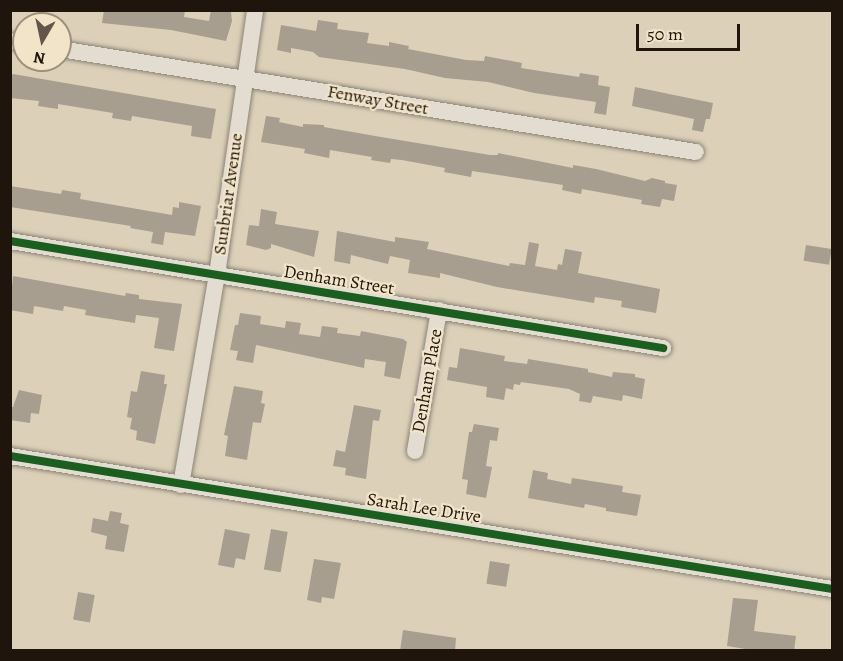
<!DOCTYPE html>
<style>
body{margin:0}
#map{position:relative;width:843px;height:661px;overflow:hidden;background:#dcd0b9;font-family:Alegreya,serif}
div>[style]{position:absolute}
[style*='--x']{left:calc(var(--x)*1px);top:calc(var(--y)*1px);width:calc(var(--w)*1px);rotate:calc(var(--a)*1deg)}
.building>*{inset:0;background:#a79e8f;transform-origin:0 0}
.roads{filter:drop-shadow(0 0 2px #8b8375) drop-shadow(0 0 2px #8b8375)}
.minor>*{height:16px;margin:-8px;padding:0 8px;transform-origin:8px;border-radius:8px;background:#e3ddd1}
.cycleway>*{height:8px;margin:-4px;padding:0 4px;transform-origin:4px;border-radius:4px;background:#1b5e20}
span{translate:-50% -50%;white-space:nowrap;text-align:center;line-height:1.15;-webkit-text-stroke:4.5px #f1e4c8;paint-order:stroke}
.street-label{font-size:18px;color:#1f150c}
.frame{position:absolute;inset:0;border:12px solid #1f150c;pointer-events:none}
.north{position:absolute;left:12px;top:12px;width:60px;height:60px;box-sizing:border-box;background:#f1e4c8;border:2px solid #9d917d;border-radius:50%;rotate:189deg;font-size:16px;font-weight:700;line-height:24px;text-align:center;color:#1f150c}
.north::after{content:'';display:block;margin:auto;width:21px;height:27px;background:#615649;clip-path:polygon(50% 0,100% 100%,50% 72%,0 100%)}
.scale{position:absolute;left:636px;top:24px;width:104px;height:27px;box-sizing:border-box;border:3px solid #1f150c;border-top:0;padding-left:8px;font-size:18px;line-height:21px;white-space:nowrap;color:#1f150c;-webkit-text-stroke:4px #f1e4c8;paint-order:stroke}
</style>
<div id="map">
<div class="building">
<div style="clip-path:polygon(104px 10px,185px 10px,184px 17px,209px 21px,211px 10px,223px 10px,231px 12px,232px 21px,226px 41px,171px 30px,102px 23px)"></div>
<div style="clip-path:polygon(318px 20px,338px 23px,337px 29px,369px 33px,367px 43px,389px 46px,389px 42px,409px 46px,408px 49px,466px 60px,484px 61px,485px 56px,522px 63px,521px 68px,579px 77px,580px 73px,599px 76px,598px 85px,610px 87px,606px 115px,594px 113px,596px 102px,534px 93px,488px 82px,445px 78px,405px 69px,319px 57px,313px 52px,291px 48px,291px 53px,277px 50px,281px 25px,316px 31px)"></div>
<div style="clip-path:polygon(13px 74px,216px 109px,211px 139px,191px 136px,192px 126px,132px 116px,131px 121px,112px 118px,113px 113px,58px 104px,58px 109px,38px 106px,39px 101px,10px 98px,10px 77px)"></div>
<div style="clip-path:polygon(635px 87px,713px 103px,710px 119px,706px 119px,703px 132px,692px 130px,694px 119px,632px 106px)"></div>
<div style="clip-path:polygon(266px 116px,280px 118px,279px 122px,303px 127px,303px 124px,324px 125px,324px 127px,381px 137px,490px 155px,498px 155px,498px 153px,573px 168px,573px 165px,596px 169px,645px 181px,652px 178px,665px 181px,665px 183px,677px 185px,674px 201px,662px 199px,660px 207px,641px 204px,642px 200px,582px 189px,581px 194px,562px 190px,563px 185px,472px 171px,471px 177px,444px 172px,445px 168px,402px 160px,391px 159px,390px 163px,371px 160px,372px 157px,330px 150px,329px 158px,304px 153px,305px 149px,261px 142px)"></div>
<div style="clip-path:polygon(10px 186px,61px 194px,62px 190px,81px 193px,80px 199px,172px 215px,173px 207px,179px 208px,179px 202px,201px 206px,195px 236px,165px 232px,163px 245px,151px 243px,153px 232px,130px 228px,131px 226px,10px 207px)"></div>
<div style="clip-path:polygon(261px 209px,277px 212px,275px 224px,319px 231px,314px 257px,271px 244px,271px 248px,266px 250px,246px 245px,249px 225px,259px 226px)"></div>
<div style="clip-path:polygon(337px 231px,395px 242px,395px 237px,429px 242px,427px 249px,509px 266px,510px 263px,525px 265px,529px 242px,539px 244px,535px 266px,557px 270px,558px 264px,562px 265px,565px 249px,582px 252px,578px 273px,660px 289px,656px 313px,621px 307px,622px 301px,595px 297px,594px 303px,497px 287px,440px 273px,440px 278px,408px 273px,410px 260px,390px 256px,388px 264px,351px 255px,350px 264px,334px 261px)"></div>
<div style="left:806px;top:245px;width:26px;height:16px;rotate:9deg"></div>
<div style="clip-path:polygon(13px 276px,125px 296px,126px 293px,139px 295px,139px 299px,182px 304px,174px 351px,154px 348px,159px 318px,136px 315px,135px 323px,85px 315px,86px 310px,64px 306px,63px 311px,34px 306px,33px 314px,10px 310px)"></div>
<div style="clip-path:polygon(240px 313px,261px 316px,260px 324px,285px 328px,286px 321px,301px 323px,299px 334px,320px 337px,322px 326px,338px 328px,337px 333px,360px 336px,361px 331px,403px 339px,407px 342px,400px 379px,384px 376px,386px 362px,365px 359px,364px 368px,256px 345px,253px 363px,236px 360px,238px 351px,230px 350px,235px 325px,238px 325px)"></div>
<div style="clip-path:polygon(460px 348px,505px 356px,504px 361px,527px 364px,528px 359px,588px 369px,588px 372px,612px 377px,613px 372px,635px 374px,635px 377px,645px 379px,642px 399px,623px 395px,622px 401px,593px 396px,591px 403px,579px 401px,580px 394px,569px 389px,521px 382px,520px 385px,514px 384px,513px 390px,506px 388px,504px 400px,486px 397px,487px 387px,447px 380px,449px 367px,457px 368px)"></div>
<div style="clip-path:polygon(141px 371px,165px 375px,164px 384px,167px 384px,155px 444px,136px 440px,137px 431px,130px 429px,132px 418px,127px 417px,131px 391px,137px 392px)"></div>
<div style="clip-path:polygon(234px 386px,263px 391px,261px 403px,265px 404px,261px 423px,253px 422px,247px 460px,225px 456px,228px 436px,224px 435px)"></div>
<div style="clip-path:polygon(19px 390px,42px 395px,39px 414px,31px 413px,30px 423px,10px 420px,10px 407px,13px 407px)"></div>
<div style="clip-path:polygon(354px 405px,381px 410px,379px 421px,373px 420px,366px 479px,345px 475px,346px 468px,333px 466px,336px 450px,345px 452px)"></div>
<div style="clip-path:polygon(474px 424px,499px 428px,497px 441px,490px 440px,486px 466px,492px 467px,486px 498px,466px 494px,468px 480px,462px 479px,469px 432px,472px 432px)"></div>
<div style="clip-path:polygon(533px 470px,548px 473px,547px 479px,571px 484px,572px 478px,623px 486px,622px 492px,641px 495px,637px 516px,606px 511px,606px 508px,585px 504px,584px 508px,528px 498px)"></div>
<div style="clip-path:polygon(110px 511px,122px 513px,120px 523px,129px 525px,124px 552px,105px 549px,107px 536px,91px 532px,93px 518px,108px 521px)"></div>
<div style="clip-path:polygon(225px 529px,250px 534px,245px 560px,236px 558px,234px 568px,218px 565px)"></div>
<div style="left:271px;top:529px;width:17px;height:41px;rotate:10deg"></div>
<div style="clip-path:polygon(314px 559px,341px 563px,334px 599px,322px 597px,321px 603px,307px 600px)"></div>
<div style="left:490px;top:561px;width:20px;height:23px;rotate:9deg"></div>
<div style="left:78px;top:592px;width:17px;height:28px;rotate:10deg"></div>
<div style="clip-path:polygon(733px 598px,758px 600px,754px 631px,796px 636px,794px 651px,758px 651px,727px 646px)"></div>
<div style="clip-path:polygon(403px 630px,456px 638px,455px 651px,400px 651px)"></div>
</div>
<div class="roads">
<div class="minor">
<div style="--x:10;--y:41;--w:14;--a:8"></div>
<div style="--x:60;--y:49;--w:644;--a:9.2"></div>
<div style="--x:10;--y:241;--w:662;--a:9.31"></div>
<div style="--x:415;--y:451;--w:143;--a:-80.3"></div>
<div style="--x:10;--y:456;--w:833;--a:9.19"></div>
<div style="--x:181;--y:485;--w:213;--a:-80.3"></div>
<div style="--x:217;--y:275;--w:268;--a:-81.8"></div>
</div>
</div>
<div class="cycleway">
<div style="--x:10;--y:241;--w:662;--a:9.31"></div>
<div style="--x:10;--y:456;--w:833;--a:9.19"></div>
</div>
<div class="street-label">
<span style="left:378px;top:100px;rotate:10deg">Fenway Street</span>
<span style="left:228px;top:194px;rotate:-82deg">Sunbriar Avenue</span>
<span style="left:339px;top:280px;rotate:9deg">Denham Street</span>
<span style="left:427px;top:381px;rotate:-80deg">Denham Place</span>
<span style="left:424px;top:508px;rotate:9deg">Sarah Lee Drive</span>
</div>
<div class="frame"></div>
<div class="north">N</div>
<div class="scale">50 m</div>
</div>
